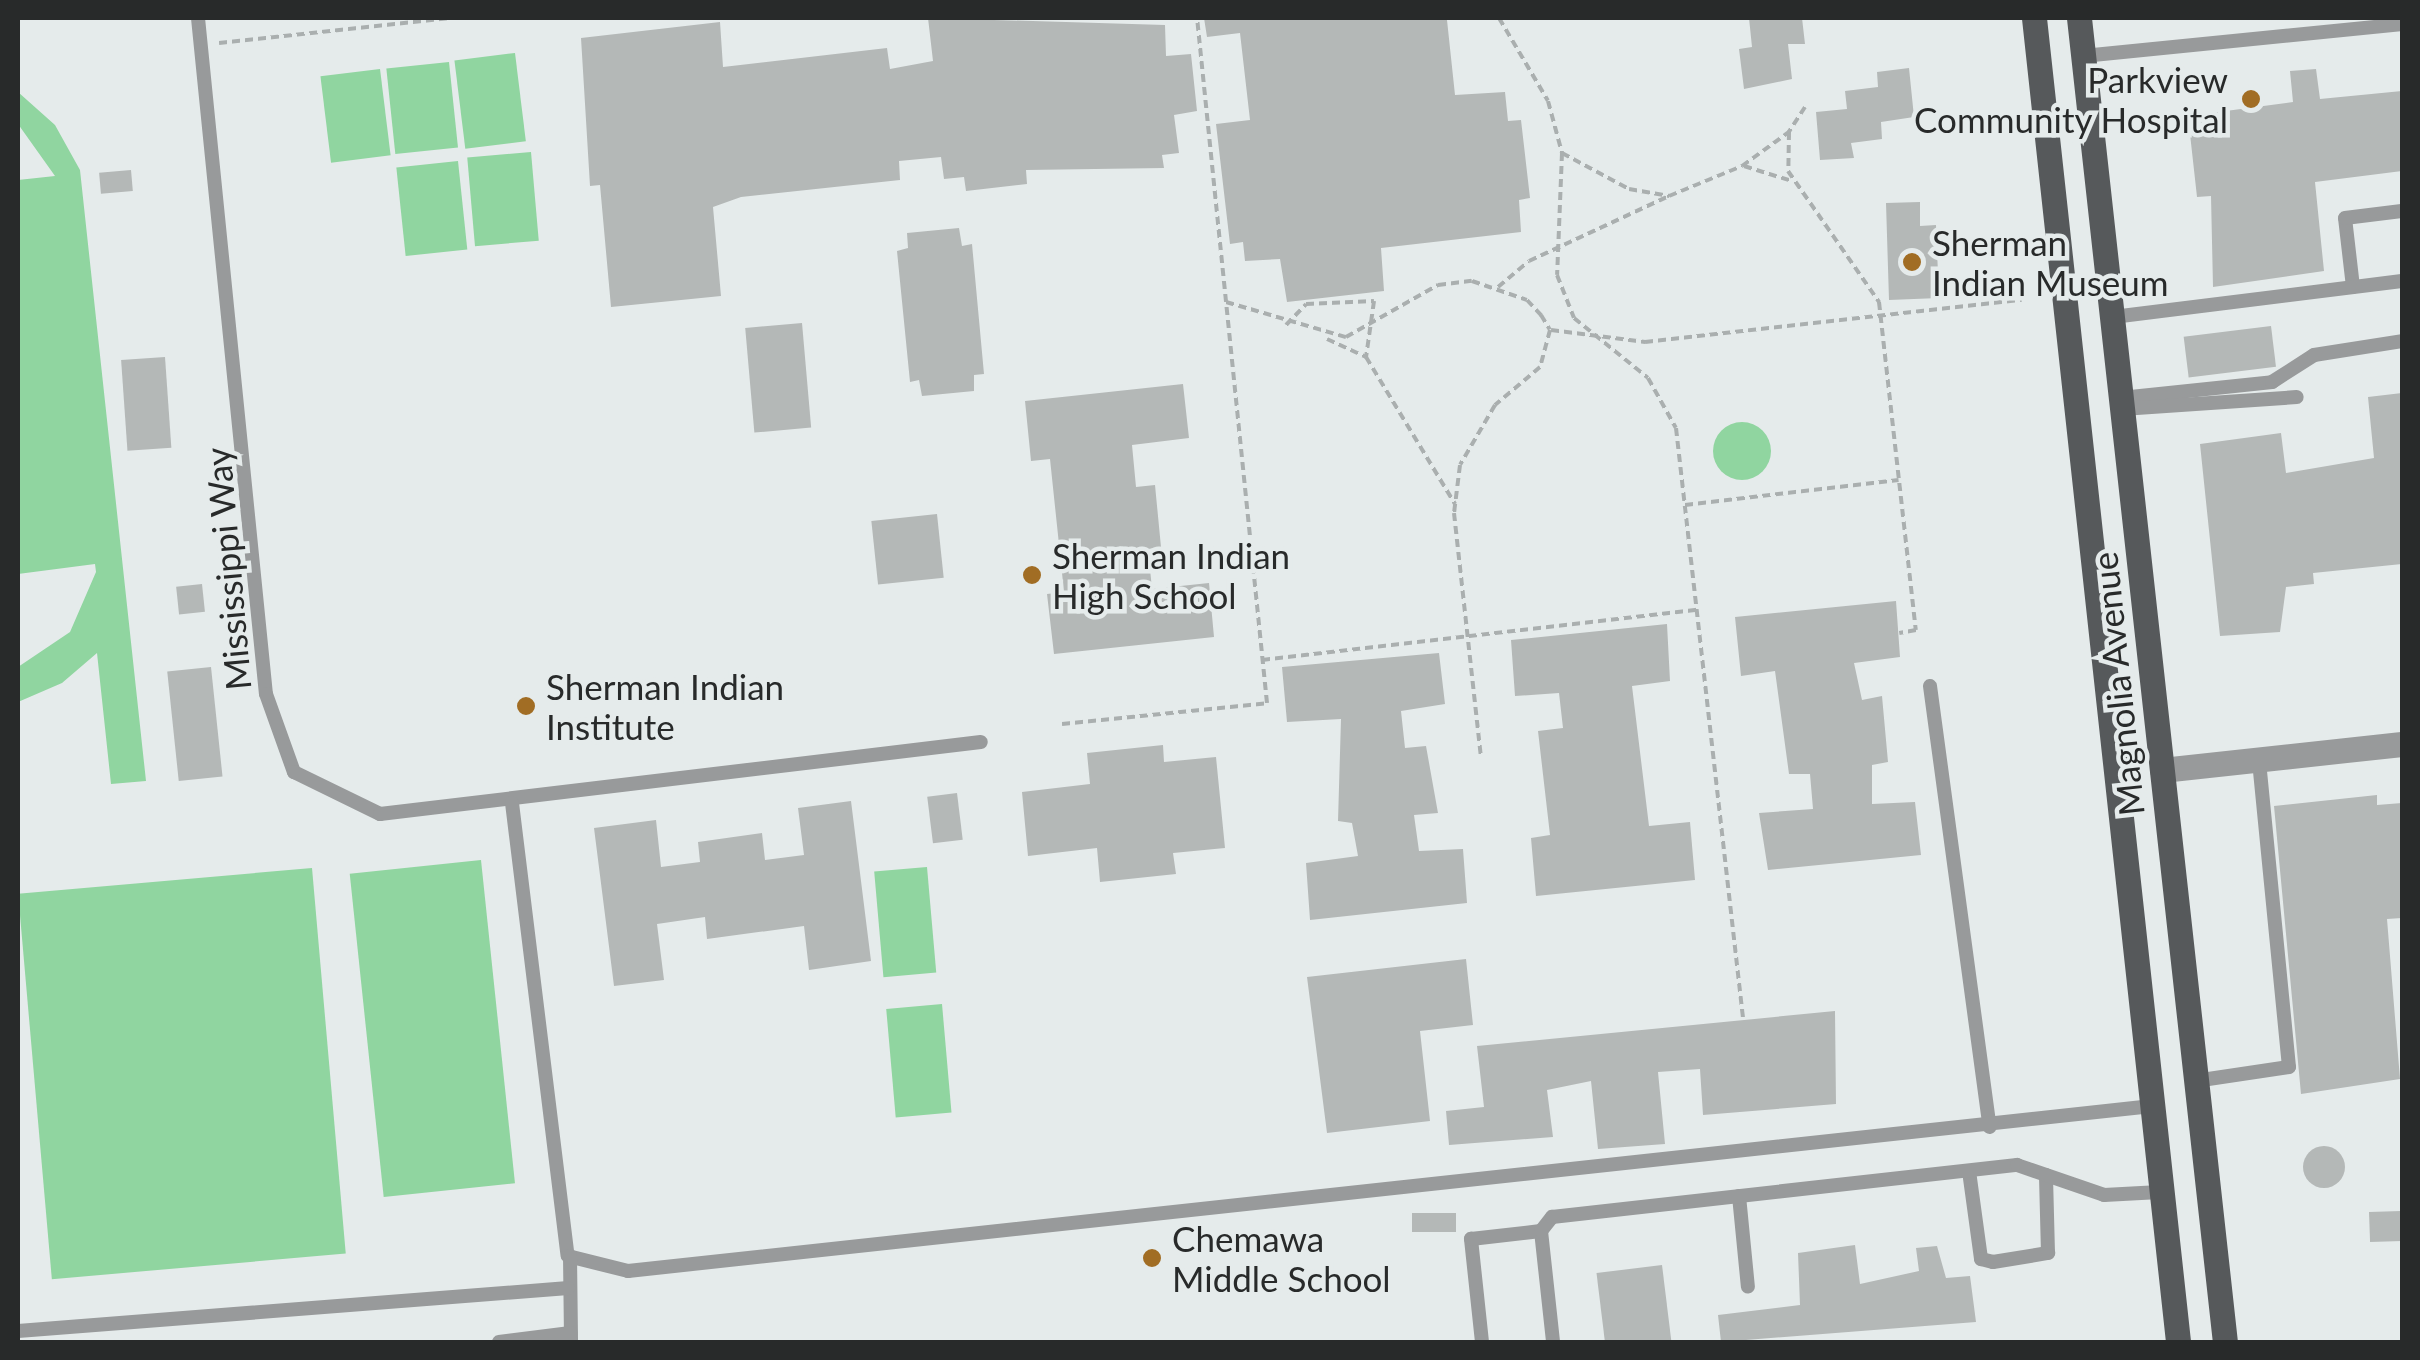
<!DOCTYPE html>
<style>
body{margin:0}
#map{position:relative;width:2420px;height:1360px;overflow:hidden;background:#e5ebeb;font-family:Lato,sans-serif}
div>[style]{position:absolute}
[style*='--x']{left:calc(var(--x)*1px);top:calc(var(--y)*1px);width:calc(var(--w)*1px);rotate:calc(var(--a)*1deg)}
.green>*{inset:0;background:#90d5a0;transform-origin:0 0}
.round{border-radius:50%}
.building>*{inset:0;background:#b4b8b7;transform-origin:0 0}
.path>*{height:4px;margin-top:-2px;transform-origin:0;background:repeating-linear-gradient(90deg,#aaafaf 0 8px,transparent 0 13px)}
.service>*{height:14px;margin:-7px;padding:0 7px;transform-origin:7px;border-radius:7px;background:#989a9b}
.minor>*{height:25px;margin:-12.5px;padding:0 12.5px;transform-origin:12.5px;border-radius:12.5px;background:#989a9b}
.primary>*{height:25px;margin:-12.5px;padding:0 12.5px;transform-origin:12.5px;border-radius:12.5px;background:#56595b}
.dots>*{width:28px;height:28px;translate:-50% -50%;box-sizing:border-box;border:5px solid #e5ebeb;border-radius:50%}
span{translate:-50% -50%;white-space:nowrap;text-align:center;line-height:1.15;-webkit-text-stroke:9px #e5ebeb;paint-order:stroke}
.poi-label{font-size:35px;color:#282a2a}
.right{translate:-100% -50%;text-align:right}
.left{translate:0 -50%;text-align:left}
.street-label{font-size:35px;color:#282a2a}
.frame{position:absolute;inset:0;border:20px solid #282a2a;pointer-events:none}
</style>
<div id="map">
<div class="green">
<div style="left:515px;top:53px;width:89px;height:61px;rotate:83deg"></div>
<div style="left:449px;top:62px;width:86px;height:63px;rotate:84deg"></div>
<div style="left:380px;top:69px;width:87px;height:60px;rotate:83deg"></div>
<div style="clip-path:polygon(18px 92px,55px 125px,80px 170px,146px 781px,111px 784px,97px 653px,62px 683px,18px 702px,18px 667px,70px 632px,96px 572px,95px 564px,18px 574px,18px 180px,55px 176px,18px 124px)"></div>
<div style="left:531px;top:152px;width:89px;height:64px;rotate:85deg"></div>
<div style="left:458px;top:161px;width:89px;height:62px;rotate:84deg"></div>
<div class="round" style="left:1713px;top:422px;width:58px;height:58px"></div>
<div style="left:481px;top:860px;width:325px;height:132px;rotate:84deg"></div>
<div style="left:927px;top:867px;width:106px;height:53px;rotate:85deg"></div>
<div style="left:312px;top:868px;width:387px;height:295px;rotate:85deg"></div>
<div style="left:942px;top:1004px;width:109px;height:56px;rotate:85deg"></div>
</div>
<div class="building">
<div style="clip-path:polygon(928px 18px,1165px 25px,1166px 56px,1191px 54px,1197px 111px,1174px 115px,1179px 153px,1162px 155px,1164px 168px,1026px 170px,1027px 184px,966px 191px,964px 177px,944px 179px,941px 157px,899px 161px,900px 180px,741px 197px,713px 207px,721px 296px,611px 307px,600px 185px,590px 186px,581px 38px,720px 22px,723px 67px,887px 48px,890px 69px,933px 61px)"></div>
<div style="clip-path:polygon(1204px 18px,1447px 20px,1455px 95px,1505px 92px,1508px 121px,1521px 120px,1530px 198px,1519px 200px,1521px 232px,1381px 248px,1384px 291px,1287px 302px,1280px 259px,1245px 261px,1243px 242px,1230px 244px,1216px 124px,1250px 120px,1240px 33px,1207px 37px)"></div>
<div style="clip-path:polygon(1749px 18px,1802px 18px,1805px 44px,1788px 44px,1792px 79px,1744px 89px,1739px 49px,1752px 47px)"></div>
<div style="clip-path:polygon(1909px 68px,1914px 117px,1881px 122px,1882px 139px,1851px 143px,1854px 158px,1820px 160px,1816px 112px,1847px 109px,1845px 91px,1878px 87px,1877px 72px)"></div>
<div style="clip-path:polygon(2316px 69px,2320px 99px,2402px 91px,2402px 171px,2315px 182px,2324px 271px,2213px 287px,2211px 196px,2197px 197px,2188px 116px,2293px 102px,2290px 71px)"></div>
<div style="left:131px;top:170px;width:21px;height:32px;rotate:85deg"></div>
<div style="clip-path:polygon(1920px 202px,1920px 226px,1936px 225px,1939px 298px,1889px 300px,1886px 203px)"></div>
<div style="clip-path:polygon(959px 228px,962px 246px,972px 244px,984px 374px,974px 375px,974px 391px,922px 396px,919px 380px,910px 382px,897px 251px,908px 248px,907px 233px)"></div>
<div style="left:802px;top:323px;width:105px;height:57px;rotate:85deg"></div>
<div style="left:2271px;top:326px;width:41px;height:88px;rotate:83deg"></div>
<div style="left:165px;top:357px;width:91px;height:44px;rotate:86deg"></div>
<div style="clip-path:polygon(1183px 384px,1189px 438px,1132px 445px,1136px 487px,1155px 485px,1161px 547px,1148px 549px,1152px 589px,1209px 583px,1214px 637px,1054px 654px,1047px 594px,1064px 592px,1050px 459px,1031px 461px,1025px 401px)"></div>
<div style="clip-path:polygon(2402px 393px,2402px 564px,2313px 573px,2314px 584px,2286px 587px,2280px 632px,2220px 636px,2200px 444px,2281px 433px,2286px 473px,2374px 458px,2368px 397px)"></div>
<div style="left:937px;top:514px;width:64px;height:66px;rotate:84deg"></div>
<div style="left:202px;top:584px;width:28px;height:26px;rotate:84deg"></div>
<div style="clip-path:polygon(1896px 601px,1900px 657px,1854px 663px,1862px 700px,1882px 696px,1888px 762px,1872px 765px,1872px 804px,1915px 802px,1921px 855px,1768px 870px,1759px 813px,1813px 809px,1810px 774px,1789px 774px,1775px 671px,1741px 676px,1735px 617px)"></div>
<div style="clip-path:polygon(1667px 624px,1670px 681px,1632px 686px,1649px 826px,1690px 822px,1695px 880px,1536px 896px,1531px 838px,1550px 835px,1538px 731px,1563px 728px,1559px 693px,1515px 696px,1511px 640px)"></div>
<div style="clip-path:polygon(1439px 653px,1445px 704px,1401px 711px,1405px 748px,1426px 746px,1438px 813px,1414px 815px,1419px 851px,1463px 849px,1467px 903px,1310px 920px,1306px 863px,1358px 856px,1352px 823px,1338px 821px,1341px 719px,1287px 722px,1282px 667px)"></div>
<div style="left:211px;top:667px;width:110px;height:44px;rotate:84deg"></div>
<div style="clip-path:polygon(1163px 745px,1164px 762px,1216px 757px,1225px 848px,1173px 853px,1176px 874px,1100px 882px,1097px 848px,1028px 856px,1022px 792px,1090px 784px,1087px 753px)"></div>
<div style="left:957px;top:793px;width:47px;height:30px;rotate:83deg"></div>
<div style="clip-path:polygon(2377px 795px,2377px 805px,2402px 803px,2402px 918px,2387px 919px,2400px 1079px,2301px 1094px,2274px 806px)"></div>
<div style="clip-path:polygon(851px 801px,871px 961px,809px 970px,804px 926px,707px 939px,705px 917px,657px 924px,664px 980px,614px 986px,594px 828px,656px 820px,661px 867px,700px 862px,698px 842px,762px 833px,765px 860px,804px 855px,798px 808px)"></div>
<div style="clip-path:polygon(1466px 959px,1473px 1025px,1420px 1031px,1430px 1121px,1327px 1133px,1307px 977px)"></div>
<div style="clip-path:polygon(1835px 1011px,1836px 1104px,1703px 1115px,1700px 1069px,1658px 1072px,1665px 1144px,1598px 1149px,1591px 1081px,1547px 1090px,1553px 1137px,1449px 1145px,1446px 1111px,1484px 1107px,1477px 1046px)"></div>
<div class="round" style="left:2303px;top:1146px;width:42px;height:42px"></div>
<div style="left:2401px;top:1211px;width:30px;height:32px;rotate:88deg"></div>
<div style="left:1412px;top:1213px;width:44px;height:19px"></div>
<div style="clip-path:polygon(1855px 1245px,1860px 1284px,1919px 1271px,1916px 1248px,1937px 1246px,1946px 1278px,1970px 1276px,1976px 1322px,1721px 1342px,1718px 1315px,1800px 1305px,1798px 1253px)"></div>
<div style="left:1662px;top:1265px;width:78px;height:66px;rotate:83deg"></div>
</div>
<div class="path">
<div style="--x:1499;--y:18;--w:96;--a:59.4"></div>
<div style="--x:1548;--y:101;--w:54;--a:74.9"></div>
<div style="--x:1562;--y:153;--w:76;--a:28.2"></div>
<div style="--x:1629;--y:189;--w:41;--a:9.9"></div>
<div style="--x:1669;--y:196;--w:79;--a:-22.3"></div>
<div style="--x:1742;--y:166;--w:58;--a:-35.9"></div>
<div style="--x:219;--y:43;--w:230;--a:-6.2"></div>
<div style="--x:1805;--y:107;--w:30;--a:123"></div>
<div style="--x:1789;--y:132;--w:39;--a:91"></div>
<div style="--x:1788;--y:171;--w:160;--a:55.2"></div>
<div style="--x:1879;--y:302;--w:330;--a:83.6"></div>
<div style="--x:1916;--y:630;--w:17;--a:170"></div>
<div style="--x:1562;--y:153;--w:122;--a:92.3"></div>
<div style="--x:1557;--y:275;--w:46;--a:68.4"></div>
<div style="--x:1574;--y:318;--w:95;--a:39"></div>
<div style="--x:1648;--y:378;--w:57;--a:60.8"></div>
<div style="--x:1676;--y:428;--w:594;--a:83.52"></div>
<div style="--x:1744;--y:166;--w:50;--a:17.4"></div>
<div style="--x:1498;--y:287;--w:40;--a:-40"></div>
<div style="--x:1529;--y:261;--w:154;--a:-24.9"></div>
<div style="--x:1226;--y:302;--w:125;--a:16.3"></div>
<div style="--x:1346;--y:337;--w:106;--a:-29.5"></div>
<div style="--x:1438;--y:285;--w:34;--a:-7"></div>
<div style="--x:1472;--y:281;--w:58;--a:19.1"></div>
<div style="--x:1527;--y:300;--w:21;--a:47"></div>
<div style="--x:1541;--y:315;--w:17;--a:59"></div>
<div style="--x:1550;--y:330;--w:38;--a:105"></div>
<div style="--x:1540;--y:367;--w:59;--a:139.8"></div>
<div style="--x:1495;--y:405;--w:69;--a:120.3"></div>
<div style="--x:1460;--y:465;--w:48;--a:97.1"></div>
<div style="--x:1454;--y:513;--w:244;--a:83.7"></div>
<div style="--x:1286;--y:325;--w:29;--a:-46"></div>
<div style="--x:1306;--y:304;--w:68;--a:-2.5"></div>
<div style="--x:1374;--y:301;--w:57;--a:98.1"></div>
<div style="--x:1551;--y:330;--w:95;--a:7.3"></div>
<div style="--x:1645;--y:342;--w:379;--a:-6.4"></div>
<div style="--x:1327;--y:339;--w:43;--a:24.8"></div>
<div style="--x:1366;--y:357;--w:172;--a:58.8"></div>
<div style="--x:1685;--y:505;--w:215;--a:-6.7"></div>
<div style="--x:1262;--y:660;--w:438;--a:-6.6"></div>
<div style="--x:1062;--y:724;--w:206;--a:-5.8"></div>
<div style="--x:1267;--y:703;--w:689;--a:-95.83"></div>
</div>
<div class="service">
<div style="--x:198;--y:18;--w:679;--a:84.26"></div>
<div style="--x:266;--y:694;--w:83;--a:70.3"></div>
<div style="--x:294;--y:772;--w:96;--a:26"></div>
<div style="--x:380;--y:814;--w:605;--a:-6.83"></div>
<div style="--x:2083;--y:56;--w:321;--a:-5.7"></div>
<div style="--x:2353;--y:287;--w:69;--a:-96.6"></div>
<div style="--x:2345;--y:218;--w:57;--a:-7"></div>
<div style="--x:2113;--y:317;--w:291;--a:-7.1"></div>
<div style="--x:2121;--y:398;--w:152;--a:-6"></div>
<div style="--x:2272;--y:382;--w:50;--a:-32.7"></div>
<div style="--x:2314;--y:355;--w:89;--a:-9"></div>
<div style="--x:2122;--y:409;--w:175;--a:-3.9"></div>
<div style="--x:1930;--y:686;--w:445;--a:82.3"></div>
<div style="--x:512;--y:803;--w:456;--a:83"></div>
<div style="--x:568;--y:1256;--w:62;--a:14"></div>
<div style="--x:628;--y:1271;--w:1533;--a:-6.18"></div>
<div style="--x:2195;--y:1081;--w:95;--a:-8.5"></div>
<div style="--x:2289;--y:1067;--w:309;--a:-95.6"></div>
<div style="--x:1969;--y:1171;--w:89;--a:82.2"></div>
<div style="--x:1981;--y:1259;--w:12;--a:14"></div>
<div style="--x:1993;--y:1262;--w:56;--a:-9.3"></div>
<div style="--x:2048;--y:1253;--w:78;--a:-91.5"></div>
<div style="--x:1739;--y:1196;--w:91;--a:84.4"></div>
<div style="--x:1541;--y:1231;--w:112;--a:83.8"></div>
<div style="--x:570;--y:1256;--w:86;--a:89.3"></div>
<div style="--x:18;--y:1331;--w:552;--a:-4.47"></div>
<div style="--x:499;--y:1342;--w:72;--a:-7.2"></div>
<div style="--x:1482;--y:1342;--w:104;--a:-96.1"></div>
<div style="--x:1471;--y:1239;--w:70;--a:-6.5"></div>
<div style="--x:1541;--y:1231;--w:18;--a:-52"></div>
<div style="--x:1552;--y:1217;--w:468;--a:-6.4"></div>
<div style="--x:2017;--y:1165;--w:92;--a:19"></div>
<div style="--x:2104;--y:1195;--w:56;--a:-3.1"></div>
</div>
<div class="minor">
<div style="--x:2162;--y:770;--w:241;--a:-6.2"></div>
</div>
<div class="primary">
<div style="--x:2034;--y:18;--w:1332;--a:83.79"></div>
<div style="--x:2079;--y:18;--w:1332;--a:83.71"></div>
</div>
<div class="dots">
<div style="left:2251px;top:99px;background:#a16d24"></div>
<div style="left:1912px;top:262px;background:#a16d24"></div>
<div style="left:1032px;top:575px;background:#a16d24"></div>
<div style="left:526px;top:706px;background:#a16d24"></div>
<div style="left:1152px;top:1258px;background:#a16d24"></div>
</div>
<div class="poi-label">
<span class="right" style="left:2228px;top:99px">Parkview<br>Community Hospital</span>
<span class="left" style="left:1932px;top:262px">Sherman<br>Indian Museum</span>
<span class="left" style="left:1052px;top:575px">Sherman Indian<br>High School</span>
<span class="left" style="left:546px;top:706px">Sherman Indian<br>Institute</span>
<span class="left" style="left:1172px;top:1258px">Chemawa<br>Middle School</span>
</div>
<div class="street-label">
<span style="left:227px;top:569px;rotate:-95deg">Mississippi Way</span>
<span style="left:2117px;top:684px;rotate:-96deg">Magnolia Avenue</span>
</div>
<div class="frame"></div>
</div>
